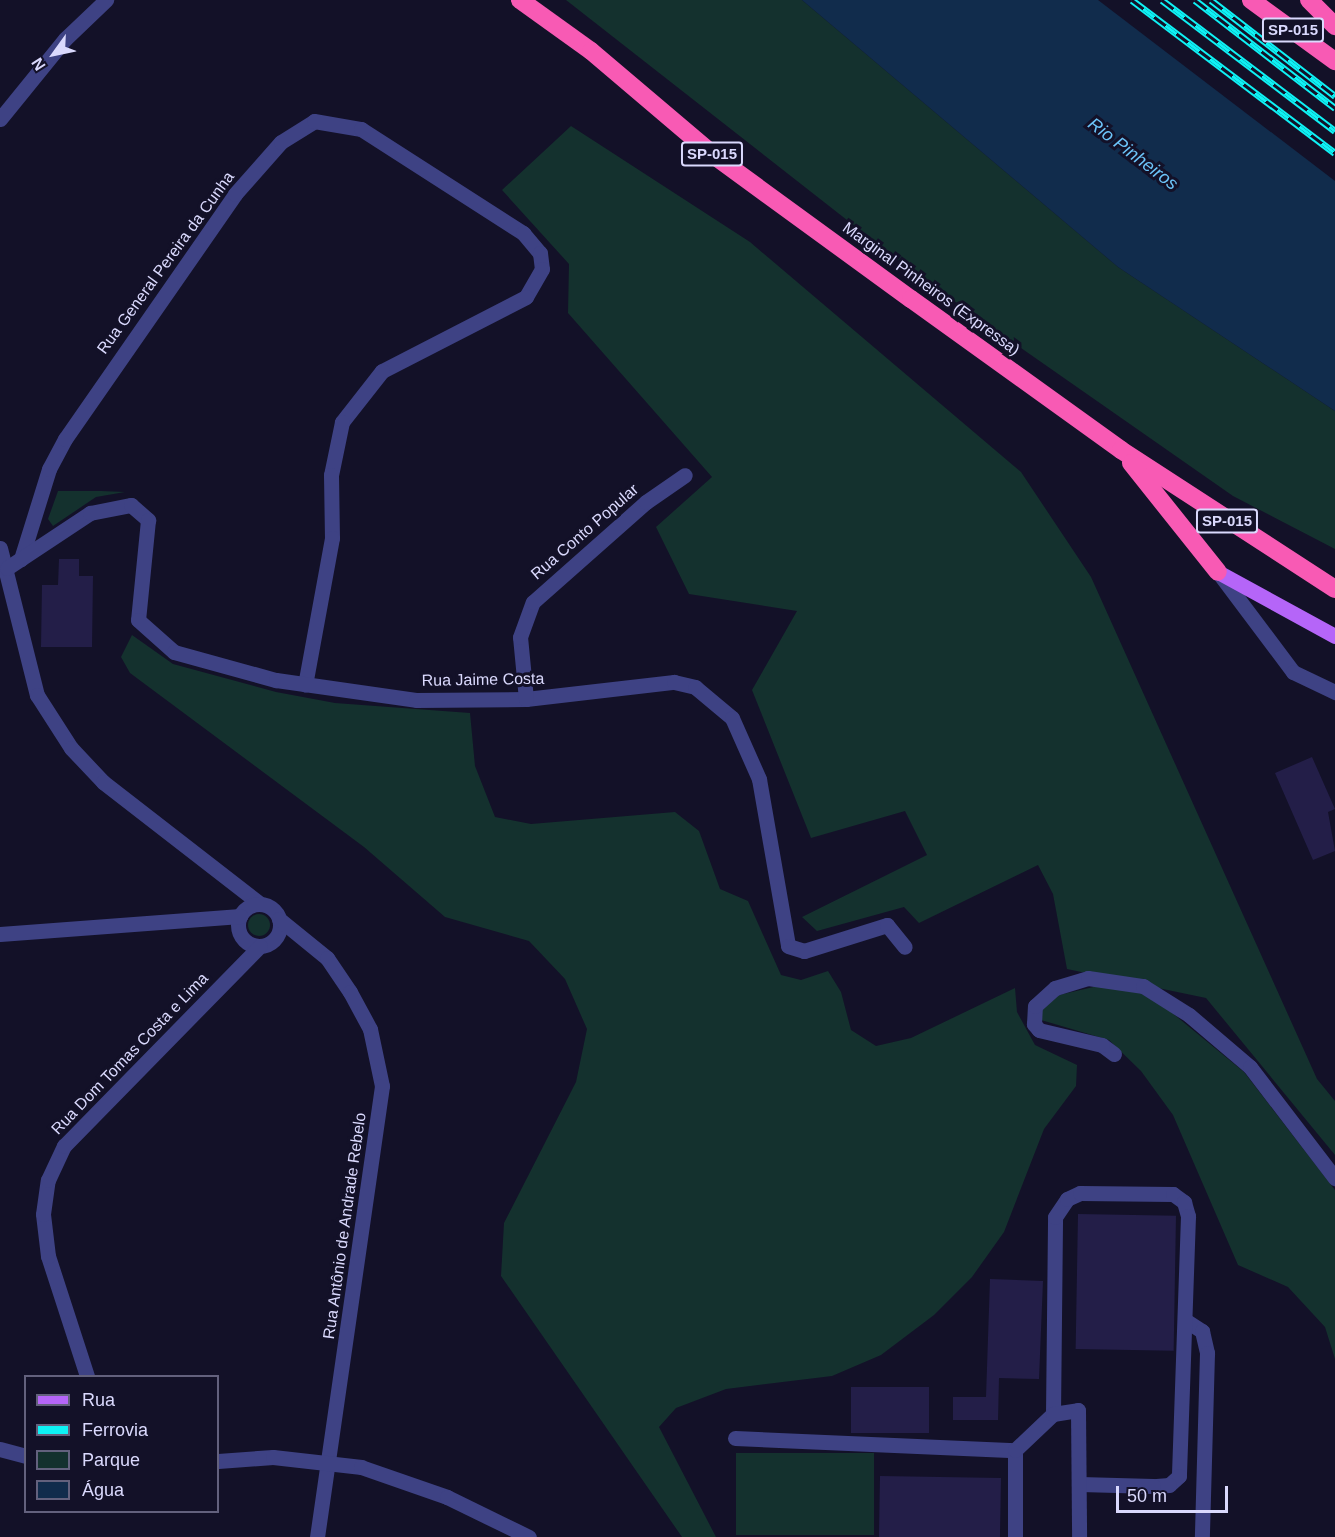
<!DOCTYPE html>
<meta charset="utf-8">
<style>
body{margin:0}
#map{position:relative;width:1335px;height:1537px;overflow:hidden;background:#131128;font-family:Helvetica,sans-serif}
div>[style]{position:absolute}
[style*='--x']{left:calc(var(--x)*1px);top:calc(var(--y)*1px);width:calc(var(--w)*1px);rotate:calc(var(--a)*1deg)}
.green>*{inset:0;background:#14312e;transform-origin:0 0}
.round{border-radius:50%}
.water>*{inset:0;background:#112c4c}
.building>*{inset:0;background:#231e48;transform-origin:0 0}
.minor>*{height:15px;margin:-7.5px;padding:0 7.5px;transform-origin:7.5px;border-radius:7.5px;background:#3e4284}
.minor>.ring{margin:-7.5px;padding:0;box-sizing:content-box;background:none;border:15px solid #3e4284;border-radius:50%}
.major>*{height:15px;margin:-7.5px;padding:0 7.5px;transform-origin:7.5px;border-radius:7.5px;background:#b565f8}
.highway>*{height:18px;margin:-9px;padding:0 9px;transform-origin:9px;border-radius:9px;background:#f85ab4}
.rail>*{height:7px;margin-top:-3.5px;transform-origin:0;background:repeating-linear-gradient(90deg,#131128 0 14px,#0ef2f5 0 28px);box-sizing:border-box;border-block:2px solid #0ef2f5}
span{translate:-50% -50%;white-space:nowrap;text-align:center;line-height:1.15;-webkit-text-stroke:6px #131128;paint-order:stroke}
.shield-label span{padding:2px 4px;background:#131128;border:2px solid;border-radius:4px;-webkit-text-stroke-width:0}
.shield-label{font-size:15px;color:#dad9fd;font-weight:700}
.street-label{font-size:16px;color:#dad9fd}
.water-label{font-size:18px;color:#6cc4f9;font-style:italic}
.legend{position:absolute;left:24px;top:1375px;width:195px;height:138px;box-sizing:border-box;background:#131128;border:2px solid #63617d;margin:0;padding:8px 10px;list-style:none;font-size:18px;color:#dad9fd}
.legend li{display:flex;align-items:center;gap:12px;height:30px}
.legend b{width:30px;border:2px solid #63617d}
.north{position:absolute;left:24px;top:24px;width:60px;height:60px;-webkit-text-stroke:4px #131128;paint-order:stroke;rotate:237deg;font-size:16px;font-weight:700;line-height:24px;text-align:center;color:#dad9fd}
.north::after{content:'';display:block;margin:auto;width:21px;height:27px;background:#dad9fd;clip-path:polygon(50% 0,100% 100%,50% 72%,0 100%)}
.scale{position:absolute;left:1116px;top:1486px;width:112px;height:27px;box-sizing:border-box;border:3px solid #dad9fd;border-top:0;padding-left:8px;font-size:18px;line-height:21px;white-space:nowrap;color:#dad9fd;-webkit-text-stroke:4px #131128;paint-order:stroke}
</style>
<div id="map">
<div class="green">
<div style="clip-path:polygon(566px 0,802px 0,1118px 267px,1335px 411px,1335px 549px,1233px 496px,921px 278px)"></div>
<div style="clip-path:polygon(571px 126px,750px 242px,1021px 472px,1091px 577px,1317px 1079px,1335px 1101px,1335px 1155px,1206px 998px,1067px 969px,1053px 894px,1038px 865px,919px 923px,904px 907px,817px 931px,802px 917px,927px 855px,905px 811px,811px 838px,752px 690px,797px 611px,689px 594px,656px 527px,712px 477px,568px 313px,569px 264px,502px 190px)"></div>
<div style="clip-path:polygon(58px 491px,101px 491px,125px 492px,96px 497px,53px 526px,48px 519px)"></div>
<div style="clip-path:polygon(132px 635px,173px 664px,276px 692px,335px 703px,470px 713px,475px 766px,495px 817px,531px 824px,675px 812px,699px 831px,720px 889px,748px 901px,781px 975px,801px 980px,828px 971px,841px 992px,851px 1030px,876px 1046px,911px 1038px,1015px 988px,1017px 1012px,1035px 1045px,1077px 1065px,1076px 1086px,1044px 1129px,1004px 1232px,972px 1277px,934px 1315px,881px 1355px,832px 1376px,726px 1389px,676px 1408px,659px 1427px,716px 1537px,682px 1537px,501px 1276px,504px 1223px,576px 1082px,587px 1029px,565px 979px,529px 941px,445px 917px,364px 847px,130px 673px,121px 657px)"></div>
<div class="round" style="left:248px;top:914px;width:22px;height:22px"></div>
<div style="clip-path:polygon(1102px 985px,1140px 993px,1165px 1007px,1244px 1072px,1335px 1190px,1335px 1359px,1325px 1327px,1288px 1287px,1238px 1265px,1173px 1115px,1141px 1071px,1109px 1040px,1041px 1020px,1042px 1010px,1059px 995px)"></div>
<div style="left:736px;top:1453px;width:138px;height:82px"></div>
</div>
<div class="water">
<div style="clip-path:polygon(802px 0,1098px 0,1335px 181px,1335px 411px,1118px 267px)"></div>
</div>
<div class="building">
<div style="clip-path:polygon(59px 559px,79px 559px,79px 576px,93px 576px,92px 647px,41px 647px,42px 585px,58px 585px)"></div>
<div style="clip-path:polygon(1312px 757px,1335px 809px,1328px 812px,1335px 851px,1313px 860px,1275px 773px)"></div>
<div style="left:1078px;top:1214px;width:98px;height:135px;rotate:1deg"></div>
<div style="clip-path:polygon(990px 1279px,1043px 1281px,1039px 1379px,999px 1378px,998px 1420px,953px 1420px,953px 1397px,986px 1397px)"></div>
<div style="left:851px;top:1387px;width:78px;height:46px"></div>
<div style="left:880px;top:1476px;width:121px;height:61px;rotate:1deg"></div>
</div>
<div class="minor">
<div style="--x:0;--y:119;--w:103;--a:-50.9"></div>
<div style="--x:65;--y:39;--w:57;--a:-43.6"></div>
<div style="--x:0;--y:548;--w:152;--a:75.9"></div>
<div style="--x:37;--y:695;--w:63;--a:57.3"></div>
<div style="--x:71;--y:748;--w:47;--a:46.7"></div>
<div style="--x:103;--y:782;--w:199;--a:37.8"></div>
<div style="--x:21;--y:559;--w:94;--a:-72.7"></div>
<div style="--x:49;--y:469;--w:34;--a:-62"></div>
<div style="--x:65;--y:439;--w:298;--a:-55.2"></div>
<div style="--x:235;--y:194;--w:69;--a:-48.5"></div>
<div style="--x:281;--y:142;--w:39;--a:-32"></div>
<div style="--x:314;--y:121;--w:48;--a:9.7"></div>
<div style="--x:361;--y:129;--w:193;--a:32.7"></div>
<div style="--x:523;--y:233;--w:26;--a:50"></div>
<div style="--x:540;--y:253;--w:16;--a:83"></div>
<div style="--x:542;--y:269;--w:32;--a:120"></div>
<div style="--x:526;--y:297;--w:162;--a:152.8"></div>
<div style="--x:382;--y:371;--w:65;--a:128.1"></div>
<div style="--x:342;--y:422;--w:54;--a:101.7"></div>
<div style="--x:331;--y:475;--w:63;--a:89.1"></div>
<div style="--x:332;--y:538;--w:149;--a:100.4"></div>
<div style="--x:7;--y:568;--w:100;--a:-33.5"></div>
<div style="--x:90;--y:513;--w:42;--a:-11"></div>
<div style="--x:131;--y:505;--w:23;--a:41"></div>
<div style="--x:148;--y:520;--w:100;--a:95.7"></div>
<div style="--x:138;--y:620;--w:48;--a:41.6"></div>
<div style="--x:174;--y:652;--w:106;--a:15.4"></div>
<div style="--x:276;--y:680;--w:141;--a:8.1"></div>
<div style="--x:416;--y:700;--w:110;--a:-0.5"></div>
<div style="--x:526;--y:699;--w:149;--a:-6.6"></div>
<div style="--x:674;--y:682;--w:22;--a:13"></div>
<div style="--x:695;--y:687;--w:48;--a:40"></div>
<div style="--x:732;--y:718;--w:67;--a:66.1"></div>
<div style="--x:759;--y:779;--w:169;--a:80.1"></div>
<div style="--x:788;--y:946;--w:17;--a:17"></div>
<div style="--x:804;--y:951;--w:87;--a:-17.4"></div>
<div style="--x:887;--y:925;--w:28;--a:51"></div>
<div style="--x:1218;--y:572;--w:125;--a:53.1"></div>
<div style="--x:1293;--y:672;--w:47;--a:25.5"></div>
<div style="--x:526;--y:699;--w:62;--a:-95.5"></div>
<div style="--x:520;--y:637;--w:37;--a:-70"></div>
<div style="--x:533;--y:602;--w:151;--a:-41.5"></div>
<div style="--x:646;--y:502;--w:47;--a:-34.7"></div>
<div class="ring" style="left:238px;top:904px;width:27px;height:27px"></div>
<div style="--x:279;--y:919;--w:62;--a:39.1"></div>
<div style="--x:327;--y:958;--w:41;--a:55.9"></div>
<div style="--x:350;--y:992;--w:42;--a:61.6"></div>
<div style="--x:370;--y:1029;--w:58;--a:78.1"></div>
<div style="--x:382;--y:1086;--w:456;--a:98.2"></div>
<div style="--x:0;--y:934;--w:241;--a:-4.3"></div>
<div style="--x:1114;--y:1054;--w:15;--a:-143"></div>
<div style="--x:1102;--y:1045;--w:65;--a:-166.6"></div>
<div style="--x:1039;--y:1030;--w:8;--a:-130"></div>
<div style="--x:1034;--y:1024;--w:18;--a:-87"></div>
<div style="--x:1035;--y:1006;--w:27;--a:-42"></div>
<div style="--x:1055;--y:988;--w:34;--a:-17"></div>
<div style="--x:1088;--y:978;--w:56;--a:8.3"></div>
<div style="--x:1143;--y:986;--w:54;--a:32.2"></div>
<div style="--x:1189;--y:1015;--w:80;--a:40.4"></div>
<div style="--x:1250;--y:1067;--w:140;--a:52.6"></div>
<div style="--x:1188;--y:1322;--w:17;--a:33"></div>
<div style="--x:1202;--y:1331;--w:23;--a:77"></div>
<div style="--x:1207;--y:1353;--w:184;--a:91.6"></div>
<div style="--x:87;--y:1376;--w:126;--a:-108"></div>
<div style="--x:48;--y:1256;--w:42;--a:-96.8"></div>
<div style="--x:43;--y:1214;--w:34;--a:-82"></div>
<div style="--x:48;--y:1180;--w:38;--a:-65"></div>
<div style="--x:64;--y:1146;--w:280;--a:-45.6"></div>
<div style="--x:1053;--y:1414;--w:197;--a:-89.4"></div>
<div style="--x:1055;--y:1217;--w:22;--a:-56"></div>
<div style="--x:1067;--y:1199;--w:14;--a:-25"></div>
<div style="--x:1080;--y:1193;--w:93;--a:0.6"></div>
<div style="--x:1173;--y:1194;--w:14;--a:36"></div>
<div style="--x:1184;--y:1202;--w:15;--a:74"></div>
<div style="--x:1188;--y:1216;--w:260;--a:92"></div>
<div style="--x:1179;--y:1476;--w:13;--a:138"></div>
<div style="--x:1169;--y:1485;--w:16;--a:176"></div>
<div style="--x:1153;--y:1486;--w:73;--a:-178.4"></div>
<div style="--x:735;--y:1438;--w:280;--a:2.5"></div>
<div style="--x:0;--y:1449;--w:27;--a:15"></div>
<div style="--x:218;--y:1461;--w:55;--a:-4.2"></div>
<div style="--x:273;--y:1457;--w:89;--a:6.5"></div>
<div style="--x:361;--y:1467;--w:91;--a:19.2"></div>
<div style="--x:447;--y:1497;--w:91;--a:26"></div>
<div style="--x:1015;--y:1537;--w:87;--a:-90"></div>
<div style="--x:1015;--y:1450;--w:52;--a:-43.5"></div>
<div style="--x:1053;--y:1414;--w:25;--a:-9"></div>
<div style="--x:1078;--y:1410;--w:127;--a:89.5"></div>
</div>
<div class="major">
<div style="--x:1218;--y:572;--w:133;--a:28.7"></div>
</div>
<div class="highway">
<div style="--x:520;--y:0;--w:87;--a:35.7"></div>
<div style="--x:591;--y:51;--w:164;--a:40.3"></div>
<div style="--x:716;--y:157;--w:241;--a:36.1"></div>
<div style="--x:911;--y:299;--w:259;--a:35.7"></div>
<div style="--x:1121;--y:450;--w:255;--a:33"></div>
<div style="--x:1251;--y:0;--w:104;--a:36"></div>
<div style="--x:1309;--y:0;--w:37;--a:45"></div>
<div style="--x:1131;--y:463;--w:139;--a:51.4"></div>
</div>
<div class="rail">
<div style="--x:1132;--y:0;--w:254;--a:37"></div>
<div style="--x:1162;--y:0;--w:217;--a:37.1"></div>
<div style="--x:1195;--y:0;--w:177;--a:37.6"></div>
<div style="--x:1211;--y:0;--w:157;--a:37.7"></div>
</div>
<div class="shield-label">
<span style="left:1293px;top:30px">SP-015</span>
<span style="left:712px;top:154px">SP-015</span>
<span style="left:1227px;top:521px">SP-015</span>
</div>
<div class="street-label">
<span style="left:166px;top:263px;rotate:-54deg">Rua General Pereira da Cunha</span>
<span style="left:931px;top:289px;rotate:36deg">Marginal Pinheiros (Expressa)</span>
<span style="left:585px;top:532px;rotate:-41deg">Rua Conto Popular</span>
<span style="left:483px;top:680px;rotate:-1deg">Rua Jaime Costa</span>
<span style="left:130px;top:1054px;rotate:-46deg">Rua Dom Tomas Costa e Lima</span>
<span style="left:345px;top:1226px;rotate:-82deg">Rua Antônio de Andrade Rebelo</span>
</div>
<div class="water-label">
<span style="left:1133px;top:154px;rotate:37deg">Rio Pinheiros</span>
</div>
<ul class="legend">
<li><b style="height:8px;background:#b565f8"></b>Rua</li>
<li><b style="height:8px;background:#0ef2f5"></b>Ferrovia</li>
<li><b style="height:16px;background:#14312e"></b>Parque</li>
<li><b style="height:16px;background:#112c4c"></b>Água</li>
</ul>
<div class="north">N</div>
<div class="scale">50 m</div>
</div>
